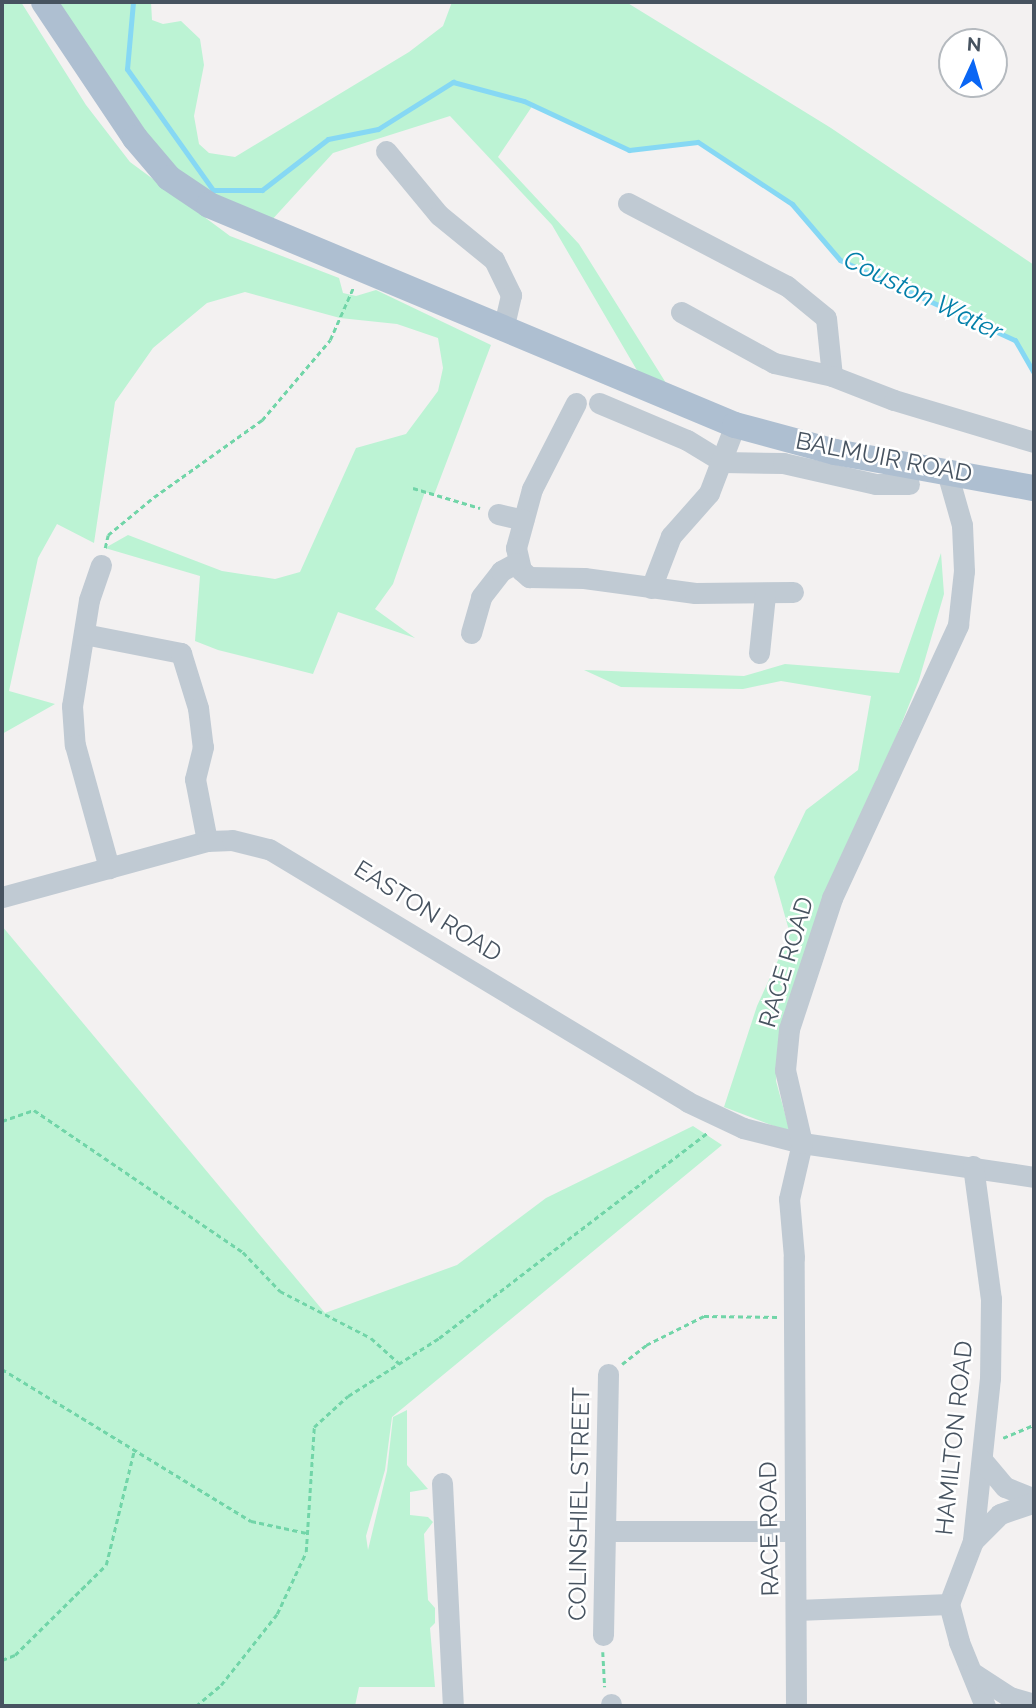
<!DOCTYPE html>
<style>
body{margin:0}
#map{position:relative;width:1036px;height:1708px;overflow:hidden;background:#f3f1f1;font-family:Raleway,sans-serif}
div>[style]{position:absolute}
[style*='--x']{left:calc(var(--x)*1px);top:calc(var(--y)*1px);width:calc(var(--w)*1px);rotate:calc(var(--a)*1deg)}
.green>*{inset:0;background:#bcf3d4}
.stream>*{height:5px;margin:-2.5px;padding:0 2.5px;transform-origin:2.5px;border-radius:2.5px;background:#86d8f4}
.path>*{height:2.5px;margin-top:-1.25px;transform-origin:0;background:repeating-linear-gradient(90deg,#71d5a8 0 5px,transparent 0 8.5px)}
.minor>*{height:21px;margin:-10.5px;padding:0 10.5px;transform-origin:10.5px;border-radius:10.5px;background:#c0cad3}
.major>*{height:26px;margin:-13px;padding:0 13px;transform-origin:13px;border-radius:13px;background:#aebfd1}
span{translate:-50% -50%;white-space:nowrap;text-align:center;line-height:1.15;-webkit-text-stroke:5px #fff;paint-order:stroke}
.street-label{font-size:24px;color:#475360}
.water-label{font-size:26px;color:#027fa9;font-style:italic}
.frame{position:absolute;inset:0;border:4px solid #475360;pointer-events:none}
.north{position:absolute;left:938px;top:28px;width:70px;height:70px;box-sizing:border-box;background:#fff;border:2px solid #b5babf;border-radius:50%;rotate:4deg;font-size:19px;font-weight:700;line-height:28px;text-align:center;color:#475360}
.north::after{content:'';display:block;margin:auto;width:24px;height:32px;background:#0a66f4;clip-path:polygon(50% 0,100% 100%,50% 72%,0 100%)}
</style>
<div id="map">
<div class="green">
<div style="clip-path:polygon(2px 2px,21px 2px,86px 105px,130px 162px,230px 236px,339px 278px,343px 293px,356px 296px,376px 290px,491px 345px,434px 495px,425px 492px,393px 584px,375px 609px,415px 638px,338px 612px,313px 674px,218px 650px,195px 641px,200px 576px,105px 548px,128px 535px,222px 571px,275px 579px,300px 572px,356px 448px,406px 434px,438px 391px,443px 368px,438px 338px,397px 324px,340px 318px,245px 292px,207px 303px,153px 348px,115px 402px,94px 543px,57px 524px,38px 558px,9px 691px,55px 704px,2px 734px)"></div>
<div style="clip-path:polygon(52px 2px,151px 2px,152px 20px,163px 24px,181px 21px,200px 39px,204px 65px,194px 116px,199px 144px,209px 153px,235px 157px,409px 52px,443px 26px,452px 2px,626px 2px,831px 128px,1034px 265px,1034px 373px,1015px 340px,840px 260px,792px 204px,698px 142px,629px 150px,533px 105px,498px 157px,579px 244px,666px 383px,645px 384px,552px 225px,450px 116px,333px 153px,270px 222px,230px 207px,174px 170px)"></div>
<div style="clip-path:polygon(941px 553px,944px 594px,919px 680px,782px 1021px,776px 1081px,790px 1132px,724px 1107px,757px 1006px,790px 934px,774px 877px,806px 810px,858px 770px,871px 696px,781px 681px,743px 689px,621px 687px,584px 670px,744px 676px,785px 664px,899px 673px)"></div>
<div style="clip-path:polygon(2px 926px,325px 1313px,457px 1265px,546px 1198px,693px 1126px,722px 1145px,392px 1417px,385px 1470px,366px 1536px,368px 1550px,387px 1471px,393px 1417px,407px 1410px,407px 1465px,428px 1489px,410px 1492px,410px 1515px,428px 1517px,433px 1522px,424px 1534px,428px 1600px,435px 1608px,435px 1623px,430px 1628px,435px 1687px,359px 1687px,355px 1706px,2px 1706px)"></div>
</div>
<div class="stream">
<div style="--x:133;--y:2;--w:67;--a:95.1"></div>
<div style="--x:127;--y:69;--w:148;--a:54.6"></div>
<div style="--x:213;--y:190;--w:49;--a:0"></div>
<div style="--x:262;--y:190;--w:83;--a:-37.7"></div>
<div style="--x:328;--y:139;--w:51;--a:-11.3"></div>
<div style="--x:378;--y:129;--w:89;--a:-32.1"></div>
<div style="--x:453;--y:82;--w:73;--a:15"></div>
<div style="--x:524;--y:101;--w:116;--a:25"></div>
<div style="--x:629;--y:150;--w:69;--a:-6.6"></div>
<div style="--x:698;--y:142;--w:113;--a:33.4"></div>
<div style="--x:792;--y:204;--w:74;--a:49.4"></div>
<div style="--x:840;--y:260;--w:192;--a:24.6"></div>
<div style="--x:1015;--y:340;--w:38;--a:60"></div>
</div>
<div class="path">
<div style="--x:413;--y:488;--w:70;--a:16.6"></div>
<div style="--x:105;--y:548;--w:13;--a:-77"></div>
<div style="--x:108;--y:535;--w:60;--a:-39.6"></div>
<div style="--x:154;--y:497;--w:133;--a:-35.5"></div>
<div style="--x:262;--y:420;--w:105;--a:-49.6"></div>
<div style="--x:330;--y:340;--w:57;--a:-66.1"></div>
<div style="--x:2;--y:1121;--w:34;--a:-19"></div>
<div style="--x:34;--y:1110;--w:253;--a:34.2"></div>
<div style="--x:243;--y:1252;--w:54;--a:46.5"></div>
<div style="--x:280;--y:1291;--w:102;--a:27.3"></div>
<div style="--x:371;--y:1338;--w:38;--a:42"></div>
<div style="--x:622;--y:1364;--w:31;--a:-38"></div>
<div style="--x:646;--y:1345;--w:65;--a:-26.6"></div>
<div style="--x:704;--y:1316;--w:73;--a:0.8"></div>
<div style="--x:2;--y:1369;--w:292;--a:31.4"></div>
<div style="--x:251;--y:1521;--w:57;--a:12.1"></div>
<div style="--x:1003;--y:1438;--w:34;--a:-23"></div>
<div style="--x:603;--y:1652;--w:35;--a:87"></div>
<div style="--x:2;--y:1660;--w:14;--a:-21"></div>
<div style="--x:15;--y:1655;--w:128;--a:-44.7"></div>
<div style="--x:106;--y:1565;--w:117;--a:-76.2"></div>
<div style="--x:196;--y:1706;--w:33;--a:-40"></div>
<div style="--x:221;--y:1685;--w:90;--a:-51.7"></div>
<div style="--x:277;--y:1614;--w:68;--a:-64.9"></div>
<div style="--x:306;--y:1552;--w:125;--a:-86.3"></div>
<div style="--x:314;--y:1427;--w:46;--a:-42.4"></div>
<div style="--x:348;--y:1396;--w:108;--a:-32.5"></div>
<div style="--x:439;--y:1338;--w:339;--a:-37.4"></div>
</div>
<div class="minor">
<div style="--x:386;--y:151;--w:83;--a:50.4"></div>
<div style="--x:439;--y:215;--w:71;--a:39.3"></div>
<div style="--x:494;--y:260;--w:39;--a:64"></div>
<div style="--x:511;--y:295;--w:36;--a:103"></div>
<div style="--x:628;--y:203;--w:179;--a:27.6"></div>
<div style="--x:787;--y:286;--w:50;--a:39.4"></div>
<div style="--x:826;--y:318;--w:58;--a:84.1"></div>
<div style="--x:681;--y:312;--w:106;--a:28.7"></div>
<div style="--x:774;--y:363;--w:59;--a:12.6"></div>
<div style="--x:832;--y:376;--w:66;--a:21.2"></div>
<div style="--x:894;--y:400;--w:146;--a:16.7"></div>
<div style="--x:576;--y:403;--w:97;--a:117.1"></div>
<div style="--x:532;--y:489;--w:61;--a:105.2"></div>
<div style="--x:516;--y:548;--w:23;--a:77"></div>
<div style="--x:521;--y:570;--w:11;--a:41"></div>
<div style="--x:529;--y:577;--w:55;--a:1"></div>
<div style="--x:584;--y:578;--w:112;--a:7.7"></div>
<div style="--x:695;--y:593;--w:98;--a:-0.6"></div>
<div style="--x:599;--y:403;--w:95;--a:22.8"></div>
<div style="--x:687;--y:440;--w:42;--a:31.4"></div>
<div style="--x:723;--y:462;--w:60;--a:1"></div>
<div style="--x:783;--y:463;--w:95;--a:12.7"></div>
<div style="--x:876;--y:484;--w:33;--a:0"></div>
<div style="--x:498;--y:514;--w:26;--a:13"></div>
<div style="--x:101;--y:565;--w:37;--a:109"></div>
<div style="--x:89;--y:600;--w:107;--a:99.1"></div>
<div style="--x:72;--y:706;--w:39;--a:86"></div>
<div style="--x:75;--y:745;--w:128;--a:74.5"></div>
<div style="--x:651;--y:588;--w:56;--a:-69"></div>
<div style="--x:671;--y:536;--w:57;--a:-48.5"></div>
<div style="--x:709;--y:493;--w:73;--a:-69.1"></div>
<div style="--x:471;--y:633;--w:37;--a:-74"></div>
<div style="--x:481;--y:597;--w:33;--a:-52"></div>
<div style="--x:501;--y:571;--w:17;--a:-28"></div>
<div style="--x:84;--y:634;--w:99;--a:11.1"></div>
<div style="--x:181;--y:653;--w:58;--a:72.8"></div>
<div style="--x:198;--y:708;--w:39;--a:83"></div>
<div style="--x:203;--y:747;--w:33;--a:104"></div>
<div style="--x:195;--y:779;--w:63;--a:79"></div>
<div style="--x:759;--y:653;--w:58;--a:-84.1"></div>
<div style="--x:2;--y:897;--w:213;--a:-15.3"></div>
<div style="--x:207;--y:841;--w:25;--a:-2"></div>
<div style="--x:232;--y:840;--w:38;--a:14"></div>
<div style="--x:269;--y:849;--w:489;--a:31.1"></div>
<div style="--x:688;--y:1102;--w:61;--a:25.3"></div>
<div style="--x:743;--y:1128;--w:61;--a:14.3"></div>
<div style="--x:802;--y:1143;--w:234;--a:8.3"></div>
<div style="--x:973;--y:1166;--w:134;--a:82.3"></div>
<div style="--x:991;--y:1299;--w:79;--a:90.7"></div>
<div style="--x:990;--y:1378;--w:164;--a:96"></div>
<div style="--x:973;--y:1541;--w:67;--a:110.9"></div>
<div style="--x:949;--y:1604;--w:39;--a:75"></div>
<div style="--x:959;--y:1642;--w:69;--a:67.9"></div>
<div style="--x:983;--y:1461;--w:34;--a:50"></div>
<div style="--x:1005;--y:1487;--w:31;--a:22"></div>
<div style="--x:442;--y:1483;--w:223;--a:87.2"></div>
<div style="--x:606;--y:1531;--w:188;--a:0"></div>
<div style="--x:973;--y:1541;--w:38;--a:-45"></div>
<div style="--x:1000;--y:1514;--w:36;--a:-19"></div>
<div style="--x:797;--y:1610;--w:152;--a:-2.3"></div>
<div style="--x:603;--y:1635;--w:261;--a:-88.9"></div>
<div style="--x:973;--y:1673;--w:44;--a:33"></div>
<div style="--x:1010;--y:1697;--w:25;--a:16"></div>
<div style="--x:611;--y:1704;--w:2;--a:90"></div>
<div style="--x:796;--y:1706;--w:449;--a:-90.3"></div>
<div style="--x:794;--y:1257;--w:58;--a:-94.9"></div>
<div style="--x:789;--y:1199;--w:57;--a:-76.9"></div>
<div style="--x:802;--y:1143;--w:75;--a:-103.1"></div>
<div style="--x:785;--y:1070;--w:41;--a:-84.4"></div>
<div style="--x:789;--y:1029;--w:138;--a:-71.8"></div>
<div style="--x:832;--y:898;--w:301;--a:-65.2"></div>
<div style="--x:958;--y:625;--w:54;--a:-83.7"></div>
<div style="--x:964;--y:571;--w:46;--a:-92.5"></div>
<div style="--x:962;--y:525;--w:58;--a:-105.9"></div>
</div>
<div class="major">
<div style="--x:44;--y:2;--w:164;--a:56.2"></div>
<div style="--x:135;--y:138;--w:52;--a:49.6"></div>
<div style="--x:169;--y:178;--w:48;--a:34"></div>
<div style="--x:209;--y:205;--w:570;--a:22.7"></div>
<div style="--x:735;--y:425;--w:104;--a:15.1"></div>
<div style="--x:835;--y:452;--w:202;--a:10.3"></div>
</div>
<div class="street-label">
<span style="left:884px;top:457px;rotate:11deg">BALMUIR ROAD</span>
<span style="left:428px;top:911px;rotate:32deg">EASTON ROAD</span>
<span style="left:786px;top:962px;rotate:-73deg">RACE ROAD</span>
<span style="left:954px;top:1438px;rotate:-84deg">HAMILTON ROAD</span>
<span style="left:579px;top:1504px;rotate:-89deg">COLINSHIEL STREET</span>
<span style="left:769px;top:1529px;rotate:-91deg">RACE ROAD</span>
</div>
<div class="water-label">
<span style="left:923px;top:296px;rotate:26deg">Couston Water</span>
</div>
<div class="frame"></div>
<div class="north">N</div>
</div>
